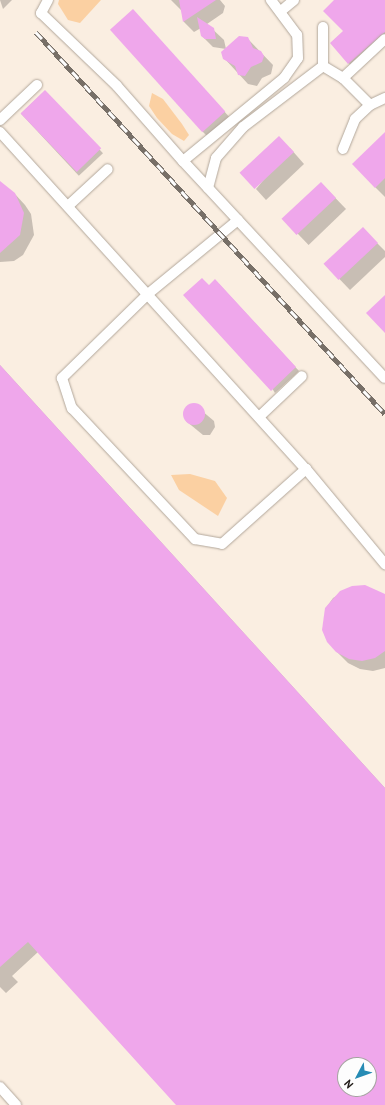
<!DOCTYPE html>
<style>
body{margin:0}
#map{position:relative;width:385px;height:1105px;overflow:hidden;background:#faeee1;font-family:"PT Sans",sans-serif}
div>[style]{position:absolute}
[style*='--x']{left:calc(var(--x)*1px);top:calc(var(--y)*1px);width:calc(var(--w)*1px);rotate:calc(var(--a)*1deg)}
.green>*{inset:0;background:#fbd0a2}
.shadow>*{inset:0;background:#0003;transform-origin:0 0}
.building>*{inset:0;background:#efa7eb;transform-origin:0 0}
.round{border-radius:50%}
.roads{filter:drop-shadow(0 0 1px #b2a79b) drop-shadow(0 0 1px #b2a79b)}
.service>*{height:10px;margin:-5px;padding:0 5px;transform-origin:5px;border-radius:5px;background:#fff}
.rail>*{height:4.5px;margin-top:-2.25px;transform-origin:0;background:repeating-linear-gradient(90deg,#fdfdfd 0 9px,#776f67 0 18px);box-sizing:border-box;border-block:1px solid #776f67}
span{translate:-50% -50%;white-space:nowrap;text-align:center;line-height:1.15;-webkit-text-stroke:3px #fdfdfd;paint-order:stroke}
.north{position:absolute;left:337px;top:1057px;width:40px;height:40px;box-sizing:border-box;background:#fdfdfd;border:1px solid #a5a3a1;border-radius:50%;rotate:229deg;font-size:11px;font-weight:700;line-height:16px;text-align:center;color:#201b17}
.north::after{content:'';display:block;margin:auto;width:14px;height:18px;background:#268bb4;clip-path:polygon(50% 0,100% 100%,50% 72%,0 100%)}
</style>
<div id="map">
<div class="green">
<div style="clip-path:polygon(59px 0,101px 0,80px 23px,68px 20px,58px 4px)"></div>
<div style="clip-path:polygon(152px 93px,163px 99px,182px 124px,189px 135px,184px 141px,172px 134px,157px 118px,149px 106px)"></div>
<div style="clip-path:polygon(190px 474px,215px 481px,227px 498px,218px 516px,179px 490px,171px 475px)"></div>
</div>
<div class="shadow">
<div style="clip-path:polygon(0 0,12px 0,3px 9px)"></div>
<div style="clip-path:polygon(171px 0,220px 0,225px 6px,223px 13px,207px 24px,224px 40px,226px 49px,240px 37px,246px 37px,273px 65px,271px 74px,262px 78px,257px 86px,248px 84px,224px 58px,226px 49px,213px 47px,202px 36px,201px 28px,194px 32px,184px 22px,182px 11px)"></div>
<div style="clip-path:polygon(336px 0,382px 0,385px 3px,385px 41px,354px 69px,331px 43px,344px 31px)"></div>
<div style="clip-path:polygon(140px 18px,232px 120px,210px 139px,203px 132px)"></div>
<div style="left:45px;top:91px;width:85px;height:33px;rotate:47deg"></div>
<div style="clip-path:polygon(385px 133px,385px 197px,375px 187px)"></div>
<div style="clip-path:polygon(290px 148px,304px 164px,266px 200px,256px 189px)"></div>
<div style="left:321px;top:183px;width:36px;height:52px;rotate:46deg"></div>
<div style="clip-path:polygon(0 186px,14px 193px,25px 205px,31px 214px,34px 235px,23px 255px,14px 261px,0 262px)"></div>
<div style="clip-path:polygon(373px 239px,385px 251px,385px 257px,350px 290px,325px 264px)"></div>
<div style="clip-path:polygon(219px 284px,299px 371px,275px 393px,209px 286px)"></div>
<div style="clip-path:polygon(evenodd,0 365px,385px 788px,385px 1105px,177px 1105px,38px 952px,12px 976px,18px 982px,6px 993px,0 987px,0 365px,345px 1065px,369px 1065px,369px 1089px,345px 1089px,345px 1065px)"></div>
<div style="clip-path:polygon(195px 405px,214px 421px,215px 427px,210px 435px,203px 435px,186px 421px,184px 415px,186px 409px)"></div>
<div style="clip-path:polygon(352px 587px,385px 596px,385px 668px,373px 671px,360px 669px,348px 663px,337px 652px,326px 608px,333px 598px)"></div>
</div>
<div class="building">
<div style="clip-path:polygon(179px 0,216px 0,183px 22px)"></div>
<div style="clip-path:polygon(334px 0,385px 0,385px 32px,348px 64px,330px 43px,343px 31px,323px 11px)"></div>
<div style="left:133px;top:9px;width:138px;height:31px;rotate:48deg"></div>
<div style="clip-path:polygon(197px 17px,214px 28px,216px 39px,205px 39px,201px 36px)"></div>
<div style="clip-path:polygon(239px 36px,248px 37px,253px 48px,261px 51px,264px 56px,262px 62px,251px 67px,245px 76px,238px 75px,235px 66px,223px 59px,221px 52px)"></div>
<div style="left:45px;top:90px;width:81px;height:34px;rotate:46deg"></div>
<div style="clip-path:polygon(385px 132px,385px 178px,375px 188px,352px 164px)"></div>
<div style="left:279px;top:136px;width:22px;height:54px;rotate:47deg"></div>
<div style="clip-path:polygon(0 181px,15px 193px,24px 213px,20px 235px,0 253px)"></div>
<div style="left:321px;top:182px;width:22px;height:54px;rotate:47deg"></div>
<div style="left:363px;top:227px;width:22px;height:54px;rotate:47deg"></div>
<div style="clip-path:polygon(202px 278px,209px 285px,215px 279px,296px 367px,271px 391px,183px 295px)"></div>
<div style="clip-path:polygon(385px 295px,385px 333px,366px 313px)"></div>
<div style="clip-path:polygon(evenodd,0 365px,385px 788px,385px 1105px,176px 1105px,28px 942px,0 967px,0 365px,345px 1065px,369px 1065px,369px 1089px,345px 1089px,345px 1065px)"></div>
<div class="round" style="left:183px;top:403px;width:22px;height:22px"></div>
<div style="clip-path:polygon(365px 585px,385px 594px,385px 651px,375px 658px,362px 661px,349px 659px,336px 652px,327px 642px,322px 630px,325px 608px,340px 591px,352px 586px)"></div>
</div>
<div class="roads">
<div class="service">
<div style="--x:48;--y:0;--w:15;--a:118"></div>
<div style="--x:41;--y:13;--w:105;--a:43.8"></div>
<div style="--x:117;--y:86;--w:100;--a:48.7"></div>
<div style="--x:183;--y:161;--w:296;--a:47.1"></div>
<div style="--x:281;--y:11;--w:17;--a:-40"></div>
<div style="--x:323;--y:66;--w:39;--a:-90"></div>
<div style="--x:343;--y:78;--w:57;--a:-42.9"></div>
<div style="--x:0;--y:120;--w:51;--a:-43.4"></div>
<div style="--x:0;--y:132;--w:455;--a:47.8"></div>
<div style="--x:306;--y:469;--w:124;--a:50.3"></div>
<div style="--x:343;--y:149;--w:32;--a:-68"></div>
<div style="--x:355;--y:119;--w:21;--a:-43"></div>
<div style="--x:370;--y:105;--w:17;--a:-25"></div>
<div style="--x:183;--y:161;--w:131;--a:-39.4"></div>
<div style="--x:284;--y:78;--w:24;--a:-55"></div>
<div style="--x:298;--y:58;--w:23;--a:-92"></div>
<div style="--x:297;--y:35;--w:44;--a:-126.6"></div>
<div style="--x:208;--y:188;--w:31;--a:-75"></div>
<div style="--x:216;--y:158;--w:41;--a:-48.9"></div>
<div style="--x:243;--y:127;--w:101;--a:-37.3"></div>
<div style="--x:323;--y:66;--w:23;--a:31"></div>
<div style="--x:343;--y:78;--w:38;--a:45"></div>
<div style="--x:68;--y:206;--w:54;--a:-42.8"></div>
<div style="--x:238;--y:220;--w:115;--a:140.6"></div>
<div style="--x:149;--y:293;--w:122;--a:135.7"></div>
<div style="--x:62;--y:378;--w:32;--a:72"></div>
<div style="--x:72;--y:408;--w:180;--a:46.8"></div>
<div style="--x:195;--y:539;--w:27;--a:10"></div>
<div style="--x:222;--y:544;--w:113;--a:-41.8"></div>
<div style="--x:259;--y:417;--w:59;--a:-43.6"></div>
<div style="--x:0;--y:1087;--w:24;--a:48"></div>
</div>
</div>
<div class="rail">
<div style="--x:36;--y:32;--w:517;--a:47.58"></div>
</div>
<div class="north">N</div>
</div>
